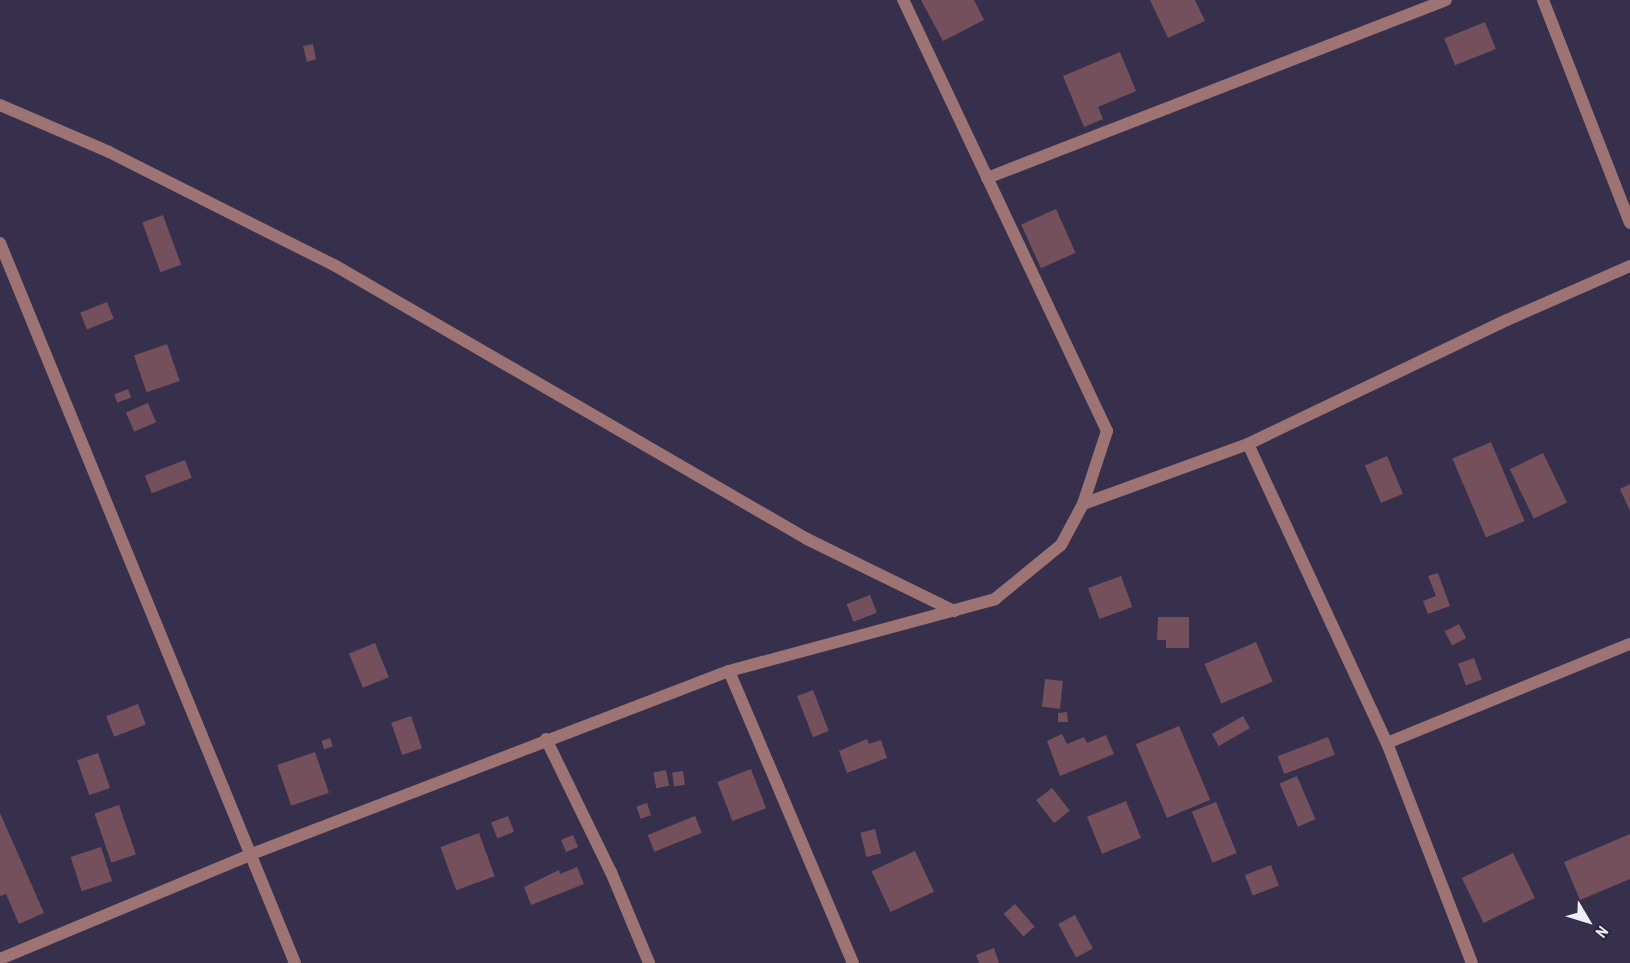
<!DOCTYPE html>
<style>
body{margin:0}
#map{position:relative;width:1630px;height:963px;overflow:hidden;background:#36304c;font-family:"Archivo Narrow",sans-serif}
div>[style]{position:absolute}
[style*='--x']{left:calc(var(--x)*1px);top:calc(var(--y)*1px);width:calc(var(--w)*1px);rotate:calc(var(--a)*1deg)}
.building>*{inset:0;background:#73505b;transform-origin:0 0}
.minor>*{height:12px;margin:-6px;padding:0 6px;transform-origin:6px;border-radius:6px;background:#9d7473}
span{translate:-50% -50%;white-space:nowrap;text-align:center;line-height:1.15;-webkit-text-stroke:6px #2c2641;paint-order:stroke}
.north{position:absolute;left:1558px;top:891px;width:60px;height:60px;-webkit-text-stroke:4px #2c2641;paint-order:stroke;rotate:128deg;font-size:16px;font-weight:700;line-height:24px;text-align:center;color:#f0eefd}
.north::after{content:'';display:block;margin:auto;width:21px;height:27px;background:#f0eefd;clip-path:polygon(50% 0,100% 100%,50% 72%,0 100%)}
</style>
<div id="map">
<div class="building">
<div style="clip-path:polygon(921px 0,974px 0,984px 20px,943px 41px)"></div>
<div style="clip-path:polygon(1150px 0,1195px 0,1205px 21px,1168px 38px)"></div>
<div style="left:1485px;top:22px;width:29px;height:44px;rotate:68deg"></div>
<div style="clip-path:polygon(313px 44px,316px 59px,307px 62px,303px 46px)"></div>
<div style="clip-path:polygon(1120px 52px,1136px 91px,1098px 107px,1103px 119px,1084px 127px,1063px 76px)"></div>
<div style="left:1056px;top:209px;width:48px;height:38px;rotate:66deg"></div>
<div style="left:163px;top:215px;width:53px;height:22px;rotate:70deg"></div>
<div style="left:107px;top:302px;width:18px;height:29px;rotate:68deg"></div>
<div style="left:167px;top:344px;width:39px;height:35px;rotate:71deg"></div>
<div style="left:128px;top:389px;width:9px;height:15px;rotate:69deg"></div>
<div style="left:148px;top:403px;width:21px;height:24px;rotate:67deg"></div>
<div style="left:1491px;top:442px;width:86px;height:42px;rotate:67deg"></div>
<div style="left:1543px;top:453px;width:55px;height:37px;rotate:64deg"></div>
<div style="left:1387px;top:456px;width:41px;height:24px;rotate:67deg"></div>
<div style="left:185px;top:460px;width:19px;height:43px;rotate:69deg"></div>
<div style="clip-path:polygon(1630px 484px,1630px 511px,1620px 489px)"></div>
<div style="clip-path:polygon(1438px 573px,1450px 606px,1428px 614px,1423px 601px,1436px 596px,1428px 576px)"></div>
<div style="left:1121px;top:576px;width:33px;height:35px;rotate:70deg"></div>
<div style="left:870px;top:595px;width:19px;height:25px;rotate:69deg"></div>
<div style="clip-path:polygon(1158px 617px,1189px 617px,1189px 648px,1166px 648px,1166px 640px,1157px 640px)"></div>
<div style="left:1459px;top:624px;width:16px;height:16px;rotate:63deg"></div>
<div style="left:1256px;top:642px;width:43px;height:56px;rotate:67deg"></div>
<div style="left:375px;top:643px;width:37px;height:28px;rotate:68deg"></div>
<div style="left:1474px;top:658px;width:23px;height:17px;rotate:70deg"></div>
<div style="left:1045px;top:679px;width:18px;height:28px;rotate:6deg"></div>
<div style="left:813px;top:690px;width:44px;height:17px;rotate:69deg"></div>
<div style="left:138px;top:704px;width:22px;height:34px;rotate:69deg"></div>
<div style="clip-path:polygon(1067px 712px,1068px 722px,1058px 722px,1058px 713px)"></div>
<div style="left:411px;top:716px;width:34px;height:21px;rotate:71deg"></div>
<div style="left:1243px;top:716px;width:14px;height:36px;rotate:60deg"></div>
<div style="left:1179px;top:726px;width:80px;height:47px;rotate:67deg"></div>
<div style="clip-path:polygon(1062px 734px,1067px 744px,1084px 737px,1087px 743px,1106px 735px,1114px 754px,1060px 776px,1047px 741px)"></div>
<div style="left:1328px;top:737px;width:19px;height:54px;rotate:69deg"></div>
<div style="left:330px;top:738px;width:9px;height:9px;rotate:72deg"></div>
<div style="clip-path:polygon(867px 739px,869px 744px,881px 740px,887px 758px,847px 773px,839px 751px)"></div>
<div style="left:315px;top:752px;width:43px;height:40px;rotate:71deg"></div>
<div style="left:98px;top:753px;width:37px;height:22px;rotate:71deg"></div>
<div style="left:751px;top:769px;width:42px;height:36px;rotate:69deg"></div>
<div style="left:666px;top:770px;width:16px;height:13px;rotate:79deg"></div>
<div style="left:683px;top:771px;width:14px;height:11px;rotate:82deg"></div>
<div style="left:1297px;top:776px;width:47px;height:19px;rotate:67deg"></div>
<div style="left:1052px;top:788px;width:29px;height:20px;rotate:52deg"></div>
<div style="left:1126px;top:801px;width:40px;height:42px;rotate:68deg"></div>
<div style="left:1216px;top:802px;width:55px;height:26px;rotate:68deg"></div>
<div style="left:647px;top:803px;width:13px;height:11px;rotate:72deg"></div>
<div style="left:119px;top:805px;width:52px;height:26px;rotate:71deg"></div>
<div style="clip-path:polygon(0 813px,44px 913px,19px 924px,6px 894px,0 896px)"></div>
<div style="left:508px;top:816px;width:17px;height:18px;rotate:69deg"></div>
<div style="left:695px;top:816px;width:18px;height:51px;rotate:68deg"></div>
<div style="left:875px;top:829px;width:25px;height:15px;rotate:76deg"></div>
<div style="left:479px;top:833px;width:46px;height:41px;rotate:70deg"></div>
<div style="clip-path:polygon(1630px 834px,1630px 879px,1580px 900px,1564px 862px)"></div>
<div style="left:573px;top:835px;width:13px;height:13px;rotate:67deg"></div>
<div style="left:101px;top:847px;width:36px;height:32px;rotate:72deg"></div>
<div style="left:915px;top:851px;width:45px;height:48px;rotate:65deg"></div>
<div style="left:1513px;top:853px;width:50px;height:57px;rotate:64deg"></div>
<div style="left:1271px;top:865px;width:22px;height:28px;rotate:69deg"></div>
<div style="clip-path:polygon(577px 867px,584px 884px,531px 905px,524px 887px,559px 870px,560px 874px)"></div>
<div style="left:1015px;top:904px;width:30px;height:15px;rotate:49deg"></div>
<div style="left:1075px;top:915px;width:38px;height:19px;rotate:62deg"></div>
<div style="clip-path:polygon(994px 948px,999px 963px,979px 963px,976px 955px)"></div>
</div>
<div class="minor">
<div style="--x:1543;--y:0;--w:239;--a:68.7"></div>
<div style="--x:0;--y:105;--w:119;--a:23.3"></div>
<div style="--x:109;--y:152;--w:252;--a:26.7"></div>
<div style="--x:334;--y:265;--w:547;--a:30.08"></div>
<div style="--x:807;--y:539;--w:164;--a:26.1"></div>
<div style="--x:987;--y:178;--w:492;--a:-21.2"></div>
<div style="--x:0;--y:243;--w:778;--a:67.72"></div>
<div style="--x:1248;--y:444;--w:330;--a:65.1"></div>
<div style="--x:1387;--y:743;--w:236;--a:68.9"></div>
<div style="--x:1083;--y:504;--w:176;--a:-20"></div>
<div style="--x:1248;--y:444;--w:287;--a:-25.6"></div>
<div style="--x:1507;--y:320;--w:134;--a:-23.7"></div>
<div style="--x:729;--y:671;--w:317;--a:67"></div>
<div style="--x:546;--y:739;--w:148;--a:64"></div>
<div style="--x:611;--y:872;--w:99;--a:67.3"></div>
<div style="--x:1387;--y:743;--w:262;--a:-22.2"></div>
<div style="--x:0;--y:959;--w:273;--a:-22.6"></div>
<div style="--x:252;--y:854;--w:511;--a:-20.99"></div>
<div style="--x:729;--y:671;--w:276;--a:-15.1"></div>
<div style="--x:995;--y:599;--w:85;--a:-39.3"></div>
<div style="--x:1061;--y:545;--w:47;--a:-61.8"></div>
<div style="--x:1083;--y:504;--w:77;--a:-71.8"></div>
<div style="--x:1107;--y:431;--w:477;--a:-115.3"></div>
</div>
<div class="north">N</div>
</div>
